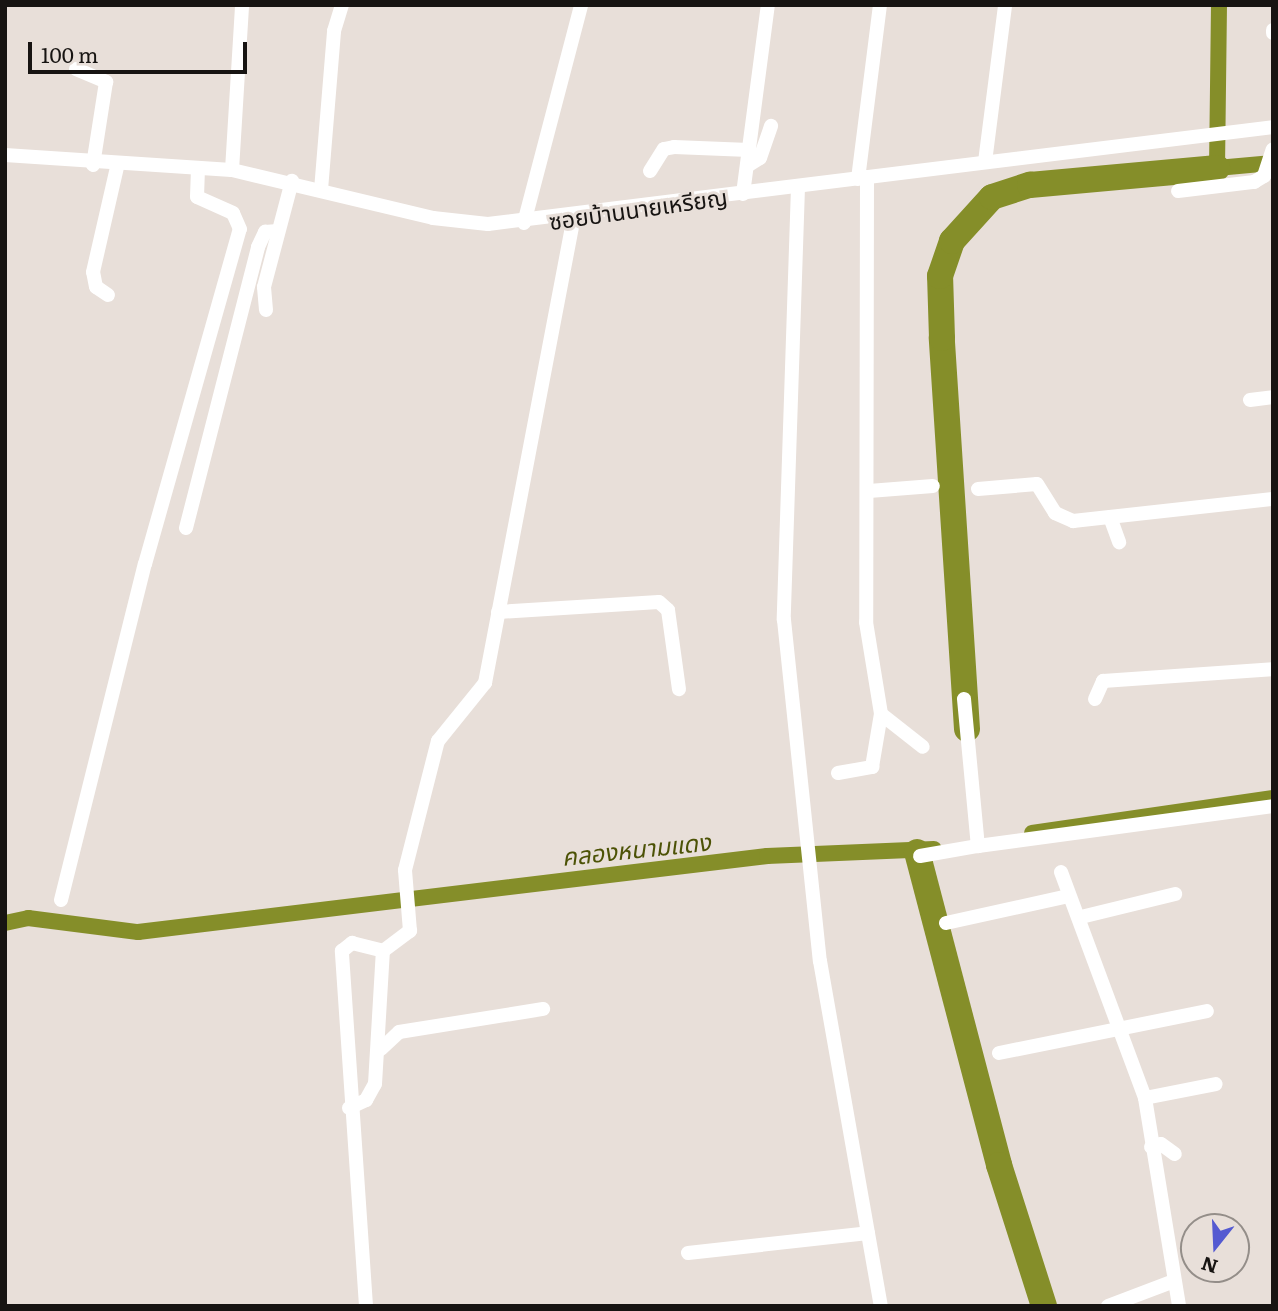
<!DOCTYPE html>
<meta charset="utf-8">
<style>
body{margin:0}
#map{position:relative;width:1278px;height:1311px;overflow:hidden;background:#e8dfd9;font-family:Literata,"Noto Sans Thai",serif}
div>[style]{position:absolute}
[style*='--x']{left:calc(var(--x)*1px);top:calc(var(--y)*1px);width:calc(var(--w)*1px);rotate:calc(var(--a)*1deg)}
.canal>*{height:16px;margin:-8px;padding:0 8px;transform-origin:8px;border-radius:8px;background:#858e29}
.river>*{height:26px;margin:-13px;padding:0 13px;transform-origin:13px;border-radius:13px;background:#858e29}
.minor>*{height:14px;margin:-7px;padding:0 7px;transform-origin:7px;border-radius:7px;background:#fff}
span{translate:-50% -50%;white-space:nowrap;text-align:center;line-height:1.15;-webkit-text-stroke:6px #e8dfd9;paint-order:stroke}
.street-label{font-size:23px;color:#171412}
.water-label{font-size:24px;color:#4c5206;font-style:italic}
.frame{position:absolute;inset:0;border:7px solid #171412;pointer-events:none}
.north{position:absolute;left:1180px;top:1213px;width:70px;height:70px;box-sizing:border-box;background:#e8dfd9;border:2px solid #948e89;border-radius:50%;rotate:198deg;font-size:19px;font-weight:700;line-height:28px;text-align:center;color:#171412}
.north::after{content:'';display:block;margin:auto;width:24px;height:32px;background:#545ad1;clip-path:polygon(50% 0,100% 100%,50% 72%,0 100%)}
.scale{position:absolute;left:28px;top:42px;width:219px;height:32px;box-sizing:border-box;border:4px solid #171412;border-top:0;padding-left:9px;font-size:21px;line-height:24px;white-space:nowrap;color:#171412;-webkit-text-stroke:5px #e8dfd9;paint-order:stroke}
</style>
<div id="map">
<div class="canal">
<div style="--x:1219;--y:5;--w:163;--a:90.7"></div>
<div style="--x:1217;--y:168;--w:56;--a:-5.1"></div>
<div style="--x:1032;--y:833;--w:244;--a:-8.3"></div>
<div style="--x:5;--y:923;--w:24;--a:-12"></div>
<div style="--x:28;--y:918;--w:111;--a:7.3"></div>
<div style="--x:138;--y:932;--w:634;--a:-6.89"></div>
<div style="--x:767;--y:856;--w:167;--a:-2.4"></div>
</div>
<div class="river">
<div style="--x:967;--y:729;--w:392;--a:-93.7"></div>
<div style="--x:942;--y:338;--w:62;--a:-91.8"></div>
<div style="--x:940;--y:276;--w:37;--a:-71"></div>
<div style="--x:952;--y:241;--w:59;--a:-47.7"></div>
<div style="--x:992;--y:197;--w:40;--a:-18"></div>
<div style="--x:1030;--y:185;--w:188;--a:-5.2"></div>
<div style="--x:917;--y:852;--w:324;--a:75.3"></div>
<div style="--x:999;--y:1165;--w:148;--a:72.3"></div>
</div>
<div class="minor">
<div style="--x:1273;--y:30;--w:3;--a:90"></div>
<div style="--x:76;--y:69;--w:33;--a:23"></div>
<div style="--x:106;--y:82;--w:84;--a:98.9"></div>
<div style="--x:5;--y:155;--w:227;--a:3.8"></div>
<div style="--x:232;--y:170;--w:207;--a:13.4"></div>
<div style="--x:433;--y:218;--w:55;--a:6.2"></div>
<div style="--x:488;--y:224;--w:791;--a:-7.04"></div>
<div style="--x:985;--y:162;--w:158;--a:-82.7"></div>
<div style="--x:747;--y:166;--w:15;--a:-32"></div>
<div style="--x:760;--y:158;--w:34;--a:-71"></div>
<div style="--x:232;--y:170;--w:165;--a:-86.5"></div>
<div style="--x:650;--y:171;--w:26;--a:-58"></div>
<div style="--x:664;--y:149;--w:10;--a:-11"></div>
<div style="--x:674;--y:147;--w:75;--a:2.3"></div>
<div style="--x:867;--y:177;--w:445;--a:90.1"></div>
<div style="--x:866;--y:622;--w:93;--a:80.7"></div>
<div style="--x:881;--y:714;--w:53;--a:38.2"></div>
<div style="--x:858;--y:179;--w:175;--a:-82.8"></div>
<div style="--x:798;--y:187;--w:433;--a:91.9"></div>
<div style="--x:784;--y:620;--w:343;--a:84"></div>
<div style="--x:820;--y:961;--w:350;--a:80"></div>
<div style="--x:321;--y:190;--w:160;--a:-85.3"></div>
<div style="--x:334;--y:31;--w:27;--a:-73"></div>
<div style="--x:1178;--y:191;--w:77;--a:-6.8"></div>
<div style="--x:1254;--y:182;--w:12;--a:-31"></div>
<div style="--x:1264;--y:176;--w:28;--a:-72"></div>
<div style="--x:743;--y:194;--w:191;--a:-82.5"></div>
<div style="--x:524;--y:223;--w:225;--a:-75.3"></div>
<div style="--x:108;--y:295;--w:14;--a:-146"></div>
<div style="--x:96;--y:287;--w:15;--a:-101"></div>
<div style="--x:93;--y:272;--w:108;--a:-77.1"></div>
<div style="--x:266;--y:310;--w:23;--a:-95"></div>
<div style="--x:264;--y:287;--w:110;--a:-75.2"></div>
<div style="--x:1250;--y:400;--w:23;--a:-7"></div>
<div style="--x:978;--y:489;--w:59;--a:-4.8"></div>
<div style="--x:1037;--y:484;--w:34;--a:58"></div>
<div style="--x:1055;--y:513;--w:20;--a:24"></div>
<div style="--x:1073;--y:521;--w:201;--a:-6.3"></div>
<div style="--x:869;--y:491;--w:64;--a:-4.5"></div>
<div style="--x:1110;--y:517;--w:27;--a:70"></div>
<div style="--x:186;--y:528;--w:290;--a:-75.6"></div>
<div style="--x:258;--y:247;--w:17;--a:-65"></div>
<div style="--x:265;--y:232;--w:13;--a:-4"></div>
<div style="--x:498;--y:612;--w:161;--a:-3.6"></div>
<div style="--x:659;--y:602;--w:12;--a:42"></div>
<div style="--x:668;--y:610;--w:80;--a:82.1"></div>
<div style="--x:964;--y:699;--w:148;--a:84.6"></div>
<div style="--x:978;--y:846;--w:298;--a:-7.7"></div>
<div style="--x:1095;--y:699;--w:20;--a:-66"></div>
<div style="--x:1103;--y:681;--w:170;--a:-4"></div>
<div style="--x:838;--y:773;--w:35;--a:-10"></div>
<div style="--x:872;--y:767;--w:54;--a:-80.4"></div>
<div style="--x:920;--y:856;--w:59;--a:-9.8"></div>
<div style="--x:1061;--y:872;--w:241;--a:69.6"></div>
<div style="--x:1145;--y:1098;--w:211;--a:80.7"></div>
<div style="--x:61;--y:900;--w:346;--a:-76"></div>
<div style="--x:145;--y:564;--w:348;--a:-74.2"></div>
<div style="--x:240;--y:229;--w:17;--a:-114"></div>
<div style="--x:233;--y:213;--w:39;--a:-156"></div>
<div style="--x:197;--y:197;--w:27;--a:-88"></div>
<div style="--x:1081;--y:917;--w:97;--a:-13.7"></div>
<div style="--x:946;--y:923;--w:126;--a:-12.4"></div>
<div style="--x:381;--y:1049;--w:25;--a:-43"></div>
<div style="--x:399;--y:1032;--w:146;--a:-9.1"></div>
<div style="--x:999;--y:1053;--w:212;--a:-11.4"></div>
<div style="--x:1145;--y:1098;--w:72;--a:-11.2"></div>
<div style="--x:349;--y:1108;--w:19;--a:-25"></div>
<div style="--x:366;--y:1100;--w:18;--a:-61"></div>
<div style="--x:375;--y:1084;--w:133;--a:-86.6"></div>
<div style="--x:383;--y:951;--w:34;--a:-37"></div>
<div style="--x:410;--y:931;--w:61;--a:-94.7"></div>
<div style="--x:405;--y:870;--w:133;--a:-75.7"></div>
<div style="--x:438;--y:741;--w:75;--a:-51"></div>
<div style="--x:485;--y:683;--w:475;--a:-79.2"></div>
<div style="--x:1151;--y:1147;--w:10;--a:-17"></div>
<div style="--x:1161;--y:1144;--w:17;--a:36"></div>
<div style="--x:688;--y:1253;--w:181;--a:-6.3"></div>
<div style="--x:366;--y:1306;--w:356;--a:-93.9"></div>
<div style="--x:342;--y:951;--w:13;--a:-39"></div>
<div style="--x:352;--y:943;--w:32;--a:14"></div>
<div style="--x:1108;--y:1306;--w:71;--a:-20.7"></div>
</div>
<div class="street-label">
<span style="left:638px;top:208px;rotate:-8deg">ซอยบ้านนายเหรียญ</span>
</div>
<div class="water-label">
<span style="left:636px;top:848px;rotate:-6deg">คลองหนามแดง</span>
</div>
<div class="frame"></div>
<div class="north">N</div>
<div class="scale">100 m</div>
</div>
